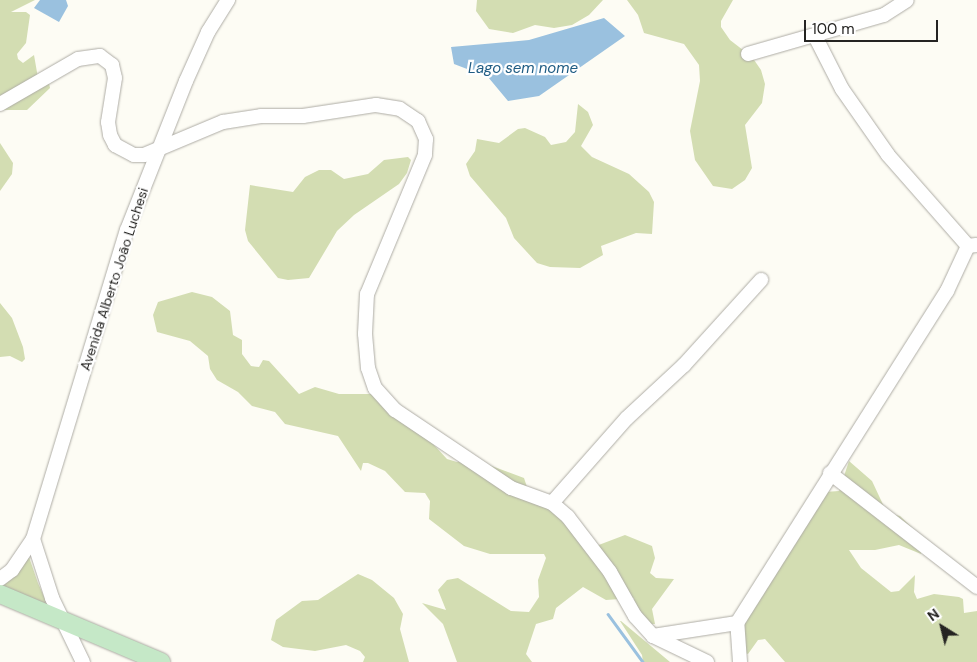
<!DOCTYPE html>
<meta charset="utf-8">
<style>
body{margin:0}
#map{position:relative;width:977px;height:662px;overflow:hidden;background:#fdfcf4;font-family:"DM Sans",sans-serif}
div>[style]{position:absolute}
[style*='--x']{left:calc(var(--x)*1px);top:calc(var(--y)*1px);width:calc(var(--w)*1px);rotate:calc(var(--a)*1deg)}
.green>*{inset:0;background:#d3ddb2}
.water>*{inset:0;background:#9ac1df}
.stream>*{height:2.5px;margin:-1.25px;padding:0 1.25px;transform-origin:1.25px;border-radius:1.25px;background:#9ac1df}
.roads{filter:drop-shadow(0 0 1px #aeaca5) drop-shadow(0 0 1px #aeaca5)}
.minor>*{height:14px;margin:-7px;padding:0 7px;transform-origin:7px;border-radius:7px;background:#fff}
.major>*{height:18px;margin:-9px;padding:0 9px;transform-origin:9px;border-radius:9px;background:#c5e8c7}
span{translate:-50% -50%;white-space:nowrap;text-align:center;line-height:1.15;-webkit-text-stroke:4.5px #fff;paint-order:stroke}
.street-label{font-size:14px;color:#252422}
.water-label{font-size:15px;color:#205d84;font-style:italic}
.north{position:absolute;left:917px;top:602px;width:50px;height:50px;-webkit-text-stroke:4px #fff;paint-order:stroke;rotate:324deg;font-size:14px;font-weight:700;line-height:20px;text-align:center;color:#252422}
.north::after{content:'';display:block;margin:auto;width:18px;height:22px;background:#252422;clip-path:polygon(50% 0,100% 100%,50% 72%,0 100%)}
.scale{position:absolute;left:804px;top:20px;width:134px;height:22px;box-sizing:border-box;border:2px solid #252422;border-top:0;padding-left:6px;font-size:15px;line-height:18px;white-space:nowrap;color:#252422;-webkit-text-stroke:4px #fff;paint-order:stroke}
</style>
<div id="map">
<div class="green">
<div style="clip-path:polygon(0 0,35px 0,11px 12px,26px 12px,30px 15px,26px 43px,17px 54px,18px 59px,23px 63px,34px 55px,38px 78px,49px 83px,50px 88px,27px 110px,0 110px)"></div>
<div style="clip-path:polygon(477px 0,603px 0,589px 15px,572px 25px,554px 28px,535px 25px,513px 33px,489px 29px,476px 11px)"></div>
<div style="clip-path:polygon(627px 0,733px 0,721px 21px,721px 27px,730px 40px,752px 57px,761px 70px,765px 84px,762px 103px,745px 125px,752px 168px,745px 180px,732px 189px,713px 186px,695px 160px,690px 131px,700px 81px,699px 65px,684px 44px,644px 33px,638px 15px)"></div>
<div style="clip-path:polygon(578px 104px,588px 112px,593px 125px,581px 146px,592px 157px,629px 174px,649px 192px,654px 202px,652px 234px,636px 233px,601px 246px,603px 255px,580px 268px,550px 267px,537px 263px,514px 238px,506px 218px,470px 176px,466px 164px,475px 151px,477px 139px,499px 143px,518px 129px,525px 128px,545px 137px,551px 145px,566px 142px,575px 132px)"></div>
<div style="clip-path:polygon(0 143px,13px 163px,12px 174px,0 191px)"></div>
<div style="clip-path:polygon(408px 157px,411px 160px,407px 173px,399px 184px,354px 215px,337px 231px,309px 278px,288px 280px,278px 278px,248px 241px,245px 230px,250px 185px,293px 192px,305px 177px,319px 170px,331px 170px,344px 179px,368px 174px,384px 160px)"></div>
<div style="clip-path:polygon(192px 292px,212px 297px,230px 311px,233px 335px,242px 340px,242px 354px,251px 366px,259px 367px,263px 360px,269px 361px,299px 394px,315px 387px,339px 394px,375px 394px,422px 432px,447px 459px,457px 462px,470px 458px,524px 478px,529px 493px,547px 501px,596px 546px,625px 535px,652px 546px,655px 558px,650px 573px,656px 578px,674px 579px,652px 609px,655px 624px,648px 624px,634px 610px,634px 598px,606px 600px,583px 587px,556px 608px,553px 619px,536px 624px,526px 654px,532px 662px,457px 662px,443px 624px,422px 603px,446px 610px,438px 590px,447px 580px,458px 578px,511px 611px,529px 612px,539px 597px,538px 580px,546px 558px,544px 554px,490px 554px,464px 546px,429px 519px,430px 501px,425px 493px,405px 492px,385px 471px,368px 463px,363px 463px,361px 471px,338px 436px,285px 424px,275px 412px,252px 406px,238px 392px,217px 380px,210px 369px,208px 356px,190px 341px,157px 332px,153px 315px,158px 302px)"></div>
<div style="clip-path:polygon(0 303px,12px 318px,23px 347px,25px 359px,22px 362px,10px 356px,0 357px)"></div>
<div style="clip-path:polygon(849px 461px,872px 481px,887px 513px,900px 516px,925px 540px,921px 554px,899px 545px,875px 550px,849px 550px,861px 568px,891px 592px,899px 591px,915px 575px,914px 592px,917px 599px,934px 594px,959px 597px,963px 599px,964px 613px,977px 611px,977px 662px,785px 662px,765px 639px,758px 640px,748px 654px,741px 652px,744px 611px,825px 492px,839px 491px)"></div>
<div style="clip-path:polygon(29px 557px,38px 583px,50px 610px,0 587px)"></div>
<div style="clip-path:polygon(358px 574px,372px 580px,394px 598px,403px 614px,400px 629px,409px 662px,363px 662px,365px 657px,360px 651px,346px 645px,315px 651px,283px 647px,271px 640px,276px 620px,302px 601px,318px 600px)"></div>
<div style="clip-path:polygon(620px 621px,621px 621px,670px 662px,643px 662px,642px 655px)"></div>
</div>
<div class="water">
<div style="clip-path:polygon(40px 0,66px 0,68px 6px,59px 22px,34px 8px)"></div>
<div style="clip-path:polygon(604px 18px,625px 36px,539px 96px,508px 101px,488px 77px,454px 64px,451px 47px,529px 40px)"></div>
</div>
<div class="stream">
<div style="--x:608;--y:614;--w:59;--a:53.9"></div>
</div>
<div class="roads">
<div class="minor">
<div style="--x:815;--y:36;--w:59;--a:63"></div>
<div style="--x:842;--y:89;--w:80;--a:55.1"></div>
<div style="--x:888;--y:155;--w:121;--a:48.7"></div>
<div style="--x:968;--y:246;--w:8;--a:-7"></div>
<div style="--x:748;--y:54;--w:141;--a:-16"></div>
<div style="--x:884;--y:15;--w:27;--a:-33"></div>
<div style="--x:0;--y:104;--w:90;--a:-30"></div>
<div style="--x:78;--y:59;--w:22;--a:-8"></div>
<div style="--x:100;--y:56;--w:15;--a:37"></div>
<div style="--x:112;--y:65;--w:13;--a:77"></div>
<div style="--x:115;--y:78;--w:45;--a:99"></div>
<div style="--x:108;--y:122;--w:13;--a:81"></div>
<div style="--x:110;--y:135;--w:11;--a:63"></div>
<div style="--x:115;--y:145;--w:21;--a:28"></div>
<div style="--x:134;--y:155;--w:10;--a:0"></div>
<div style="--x:144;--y:155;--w:86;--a:-22.7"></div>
<div style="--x:223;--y:122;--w:38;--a:-9"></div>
<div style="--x:261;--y:116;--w:42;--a:0"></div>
<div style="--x:303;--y:116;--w:74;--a:-8.6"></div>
<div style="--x:376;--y:105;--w:24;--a:9"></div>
<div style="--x:400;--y:109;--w:22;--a:34"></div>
<div style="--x:418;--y:121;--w:20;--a:66"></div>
<div style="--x:426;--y:139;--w:16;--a:94"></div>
<div style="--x:425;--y:155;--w:151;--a:112.6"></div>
<div style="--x:367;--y:294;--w:40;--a:92.9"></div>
<div style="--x:365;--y:334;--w:34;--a:85"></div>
<div style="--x:368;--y:368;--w:21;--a:71"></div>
<div style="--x:375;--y:388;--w:30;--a:48"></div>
<div style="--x:395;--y:410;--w:140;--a:33.9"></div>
<div style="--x:511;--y:488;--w:44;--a:20.1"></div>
<div style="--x:552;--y:503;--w:21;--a:41"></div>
<div style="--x:568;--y:517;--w:69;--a:52.6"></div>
<div style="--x:610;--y:572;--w:51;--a:60.4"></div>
<div style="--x:635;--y:616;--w:27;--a:48"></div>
<div style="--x:653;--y:636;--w:60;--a:25.7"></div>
<div style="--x:830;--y:473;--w:186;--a:37.8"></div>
<div style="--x:552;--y:503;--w:113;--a:-48.6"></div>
<div style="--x:627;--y:418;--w:78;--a:-42.9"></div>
<div style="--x:684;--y:365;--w:115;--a:-47.8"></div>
<div style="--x:33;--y:539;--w:62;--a:72.1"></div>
<div style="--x:52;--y:598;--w:71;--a:64.2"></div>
<div style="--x:0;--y:579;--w:15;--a:-37"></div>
<div style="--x:12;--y:570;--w:37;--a:-56"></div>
<div style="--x:33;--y:539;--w:323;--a:-73.1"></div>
<div style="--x:127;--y:230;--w:160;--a:-68.4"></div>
<div style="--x:186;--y:81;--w:54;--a:-65.8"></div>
<div style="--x:208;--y:32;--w:38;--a:-58"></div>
<div style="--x:653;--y:636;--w:85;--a:-8.8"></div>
<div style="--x:740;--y:662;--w:39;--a:-94"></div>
<div style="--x:737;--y:623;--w:393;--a:-57.7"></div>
<div style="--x:947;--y:291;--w:50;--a:-65"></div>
</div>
<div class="major">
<div style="--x:0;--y:594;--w:175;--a:22.9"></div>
</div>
</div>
<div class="street-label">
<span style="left:114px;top:279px;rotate:-72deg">Avenida Alberto João Luchesi</span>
</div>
<div class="water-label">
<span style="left:523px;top:69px">Lago sem nome</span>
</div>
<div class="north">N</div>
<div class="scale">100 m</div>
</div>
